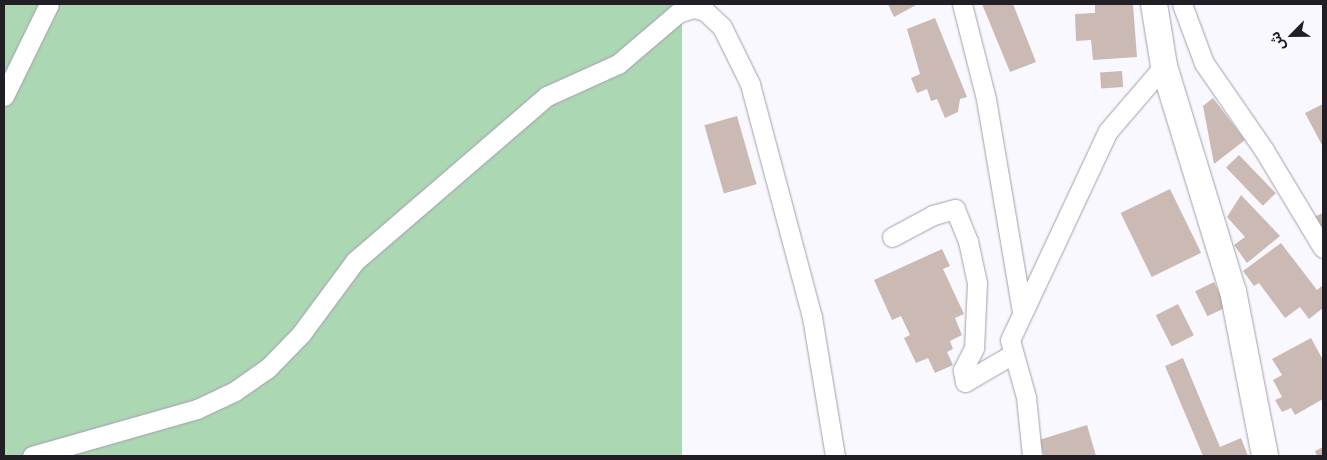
<!DOCTYPE html>
<meta charset="utf-8">
<style>
body{margin:0}
#map{position:relative;width:1327px;height:460px;overflow:hidden;background:#faf8ff;font-family:"Nunito Sans","Noto Sans Arabic",sans-serif}
div>[style]{position:absolute}
[style*='--x']{left:calc(var(--x)*1px);top:calc(var(--y)*1px);width:calc(var(--w)*1px);rotate:calc(var(--a)*1deg)}
.green>*{inset:0;background:#acd7b3;transform-origin:0 0}
.building>*{inset:0;background:#cabab3;transform-origin:0 0}
.roads{filter:drop-shadow(0 0 1px #a29eac) drop-shadow(0 0 1px #a29eac)}
.street>*{height:19px;margin:-9.5px;padding:0 9.5px;transform-origin:9.5px;border-radius:9.5px;background:#fff}
.secondary>*{height:26px;margin:-13px;padding:0 13px;transform-origin:13px;border-radius:13px;background:#fff}
span{translate:-50% -50%;white-space:nowrap;text-align:center;line-height:1.15;-webkit-text-stroke:4.5px #faf8ff;paint-order:stroke}
.frame{position:absolute;inset:0;border:5px solid #211f25;pointer-events:none}
.north{position:absolute;left:1267px;top:10px;width:50px;height:50px;-webkit-text-stroke:4px #faf8ff;paint-order:stroke;rotate:247deg;font-size:14px;font-weight:700;line-height:20px;text-align:center;color:#211f25}
.north::after{content:'';display:block;margin:auto;width:18px;height:22px;background:#211f25;clip-path:polygon(50% 0,100% 100%,50% 72%,0 100%)}
</style>
<div id="map">
<div class="green">
<div style="left:4px;top:4px;width:678px;height:452px"></div>
</div>
<div class="building">
<div style="clip-path:polygon(888px 4px,918px 4px,894px 17px)"></div>
<div style="clip-path:polygon(982px 4px,1013px 4px,1036px 62px,1010px 72px)"></div>
<div style="clip-path:polygon(1095px 4px,1133px 4px,1137px 57px,1093px 60px,1091px 40px,1076px 41px,1075px 14px,1095px 13px)"></div>
<div style="clip-path:polygon(935px 18px,967px 97px,960px 99px,958px 112px,945px 118px,937px 99px,931px 101px,927px 89px,917px 93px,911px 78px,920px 74px,907px 29px)"></div>
<div style="left:1122px;top:71px;width:16px;height:22px;rotate:86deg"></div>
<div style="clip-path:polygon(1213px 98px,1245px 140px,1214px 164px,1203px 106px)"></div>
<div style="clip-path:polygon(1323px 104px,1323px 147px,1305px 113px)"></div>
<div style="left:737px;top:116px;width:71px;height:34px;rotate:74deg"></div>
<div style="left:1239px;top:155px;width:53px;height:18px;rotate:46deg"></div>
<div style="left:1170px;top:189px;width:71px;height:55px;rotate:64deg"></div>
<div style="clip-path:polygon(1241px 195px,1280px 236px,1247px 263px,1234px 245px,1245px 237px,1227px 217px)"></div>
<div style="clip-path:polygon(1323px 213px,1323px 237px,1314px 217px)"></div>
<div style="clip-path:polygon(1281px 243px,1317px 290px,1323px 285px,1323px 308px,1309px 319px,1300px 307px,1285px 318px,1259px 283px,1254px 286px,1243px 271px)"></div>
<div style="clip-path:polygon(942px 249px,950px 266px,943px 269px,964px 314px,955px 318px,962px 335px,950px 341px,953px 349px,947px 352px,953px 365px,935px 373px,928px 358px,916px 363px,904px 338px,910px 335px,901px 316px,892px 320px,874px 280px)"></div>
<div style="left:1214px;top:282px;width:28px;height:21px;rotate:64deg"></div>
<div style="left:1178px;top:304px;width:35px;height:25px;rotate:63deg"></div>
<div style="clip-path:polygon(1311px 338px,1323px 360px,1323px 399px,1295px 415px,1291px 408px,1282px 412px,1275px 400px,1282px 397px,1273px 380px,1282px 375px,1272px 359px)"></div>
<div style="clip-path:polygon(1183px 358px,1220px 447px,1241px 438px,1248px 456px,1203px 456px,1165px 366px)"></div>
<div style="clip-path:polygon(1087px 425px,1096px 456px,1044px 456px,1039px 440px)"></div>
<div style="clip-path:polygon(1323px 447px,1323px 456px,1317px 456px,1315px 451px)"></div>
</div>
<div class="roads">
<div class="street">
<div style="--x:962;--y:4;--w:98;--a:75.8"></div>
<div style="--x:986;--y:99;--w:216;--a:80.4"></div>
<div style="--x:1182;--y:4;--w:63;--a:69.6"></div>
<div style="--x:1204;--y:63;--w:106;--a:55.4"></div>
<div style="--x:1264;--y:150;--w:114;--a:59"></div>
<div style="--x:4;--y:96;--w:102;--a:-63.9"></div>
<div style="--x:892;--y:237;--w:47;--a:-28.2"></div>
<div style="--x:933;--y:215;--w:23;--a:-15"></div>
<div style="--x:955;--y:209;--w:35;--a:68"></div>
<div style="--x:968;--y:241;--w:43;--a:77.9"></div>
<div style="--x:977;--y:283;--w:65;--a:92.6"></div>
<div style="--x:974;--y:348;--w:25;--a:117"></div>
<div style="--x:963;--y:370;--w:12;--a:81"></div>
<div style="--x:965;--y:382;--w:56;--a:-30.3"></div>
<div style="--x:32;--y:456;--w:172;--a:-15.9"></div>
<div style="--x:197;--y:409;--w:42;--a:-25.3"></div>
<div style="--x:235;--y:391;--w:39;--a:-35"></div>
<div style="--x:267;--y:369;--w:49;--a:-45.8"></div>
<div style="--x:301;--y:334;--w:91;--a:-53.5"></div>
<div style="--x:355;--y:261;--w:253;--a:-40.7"></div>
<div style="--x:547;--y:96;--w:78;--a:-24.3"></div>
<div style="--x:618;--y:64;--w:79;--a:-40.4"></div>
<div style="--x:678;--y:13;--w:16;--a:-18"></div>
<div style="--x:693;--y:8;--w:12;--a:14"></div>
<div style="--x:705;--y:11;--w:23;--a:43"></div>
<div style="--x:722;--y:27;--w:64;--a:63.8"></div>
<div style="--x:750;--y:84;--w:241;--a:75.1"></div>
<div style="--x:812;--y:317;--w:141;--a:80.6"></div>
<div style="--x:1032;--y:456;--w:59;--a:-95.8"></div>
<div style="--x:1026;--y:397;--w:59;--a:-105.7"></div>
<div style="--x:1010;--y:340;--w:231;--a:-64.9"></div>
<div style="--x:1108;--y:131;--w:86;--a:-49.3"></div>
</div>
<div class="secondary">
<div style="--x:1154;--y:4;--w:63;--a:80.8"></div>
<div style="--x:1164;--y:66;--w:235;--a:73"></div>
<div style="--x:1233;--y:291;--w:168;--a:79"></div>
</div>
</div>
<div class="frame"></div>
<div class="north">ش</div>
</div>
